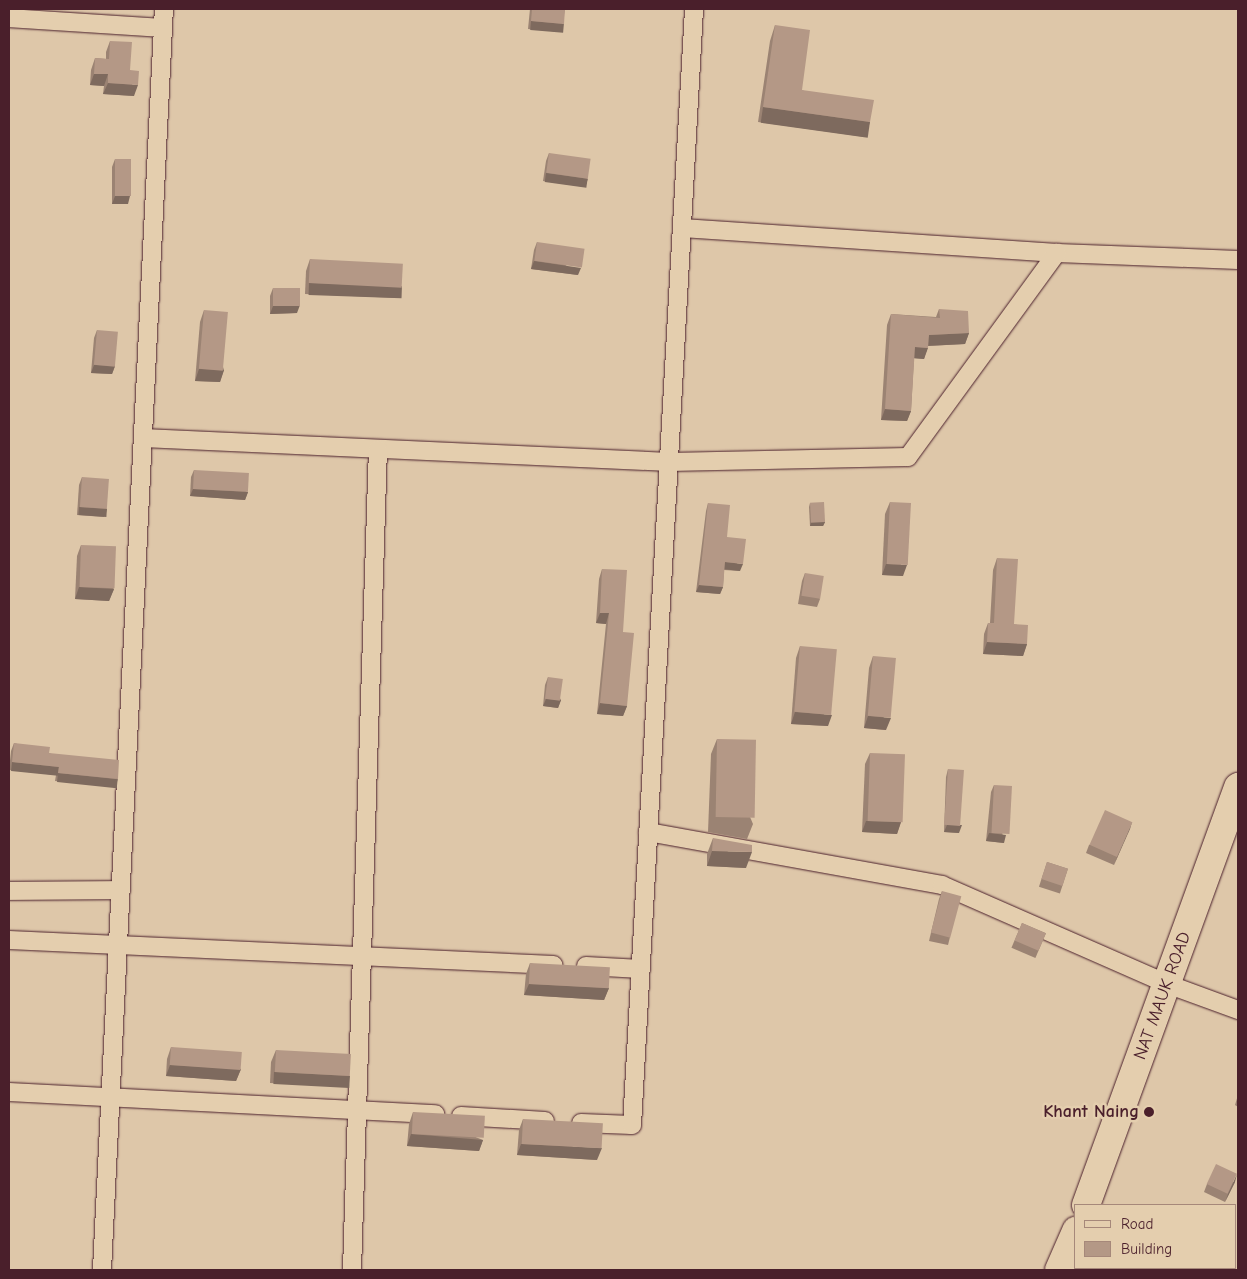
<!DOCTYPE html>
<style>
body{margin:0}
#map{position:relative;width:1247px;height:1279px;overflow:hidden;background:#dec7a9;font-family:"Comic Neue",sans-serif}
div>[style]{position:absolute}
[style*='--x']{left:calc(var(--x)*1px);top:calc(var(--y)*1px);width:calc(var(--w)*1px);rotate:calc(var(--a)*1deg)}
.roads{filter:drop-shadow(0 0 1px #4a1f2b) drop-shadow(0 0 1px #4a1f2b)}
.street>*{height:18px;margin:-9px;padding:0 9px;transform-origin:9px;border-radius:9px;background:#e4ceae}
.highway>*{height:28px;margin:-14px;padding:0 14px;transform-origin:14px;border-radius:14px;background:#e4ceae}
.wall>*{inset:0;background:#9b8373;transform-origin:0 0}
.shaded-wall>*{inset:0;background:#7e6a5e;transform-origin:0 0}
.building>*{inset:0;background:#b49886;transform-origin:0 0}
.dots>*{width:14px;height:14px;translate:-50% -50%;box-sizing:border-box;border:2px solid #e4ceae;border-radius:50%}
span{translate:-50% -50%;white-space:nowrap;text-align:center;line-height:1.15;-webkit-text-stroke:5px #e4ceae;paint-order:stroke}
.street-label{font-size:18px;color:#4a1f2b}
.poi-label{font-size:18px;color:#4a1f2b;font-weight:700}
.right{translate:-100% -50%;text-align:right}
.frame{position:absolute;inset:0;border:10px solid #4a1f2b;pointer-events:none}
.legend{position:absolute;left:1074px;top:1204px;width:162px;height:65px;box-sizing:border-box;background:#e4ceae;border:1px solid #a6887a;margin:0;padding:6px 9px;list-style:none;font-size:15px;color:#4a1f2b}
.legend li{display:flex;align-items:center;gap:10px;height:25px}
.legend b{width:25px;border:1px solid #a6887a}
</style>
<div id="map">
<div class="roads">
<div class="street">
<div style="--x:9;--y:18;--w:153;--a:3.7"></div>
<div style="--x:682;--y:228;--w:376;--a:3.8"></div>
<div style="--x:1057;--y:253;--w:181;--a:2.2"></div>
<div style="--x:143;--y:438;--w:527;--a:2.61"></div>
<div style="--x:669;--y:462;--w:239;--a:-1.2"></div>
<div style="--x:908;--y:457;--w:253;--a:-53.9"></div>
<div style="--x:648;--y:832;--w:299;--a:10.2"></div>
<div style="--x:942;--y:885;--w:246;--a:23.7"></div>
<div style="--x:1167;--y:984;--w:76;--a:20.1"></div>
<div style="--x:9;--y:891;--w:112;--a:-0.5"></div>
<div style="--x:9;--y:940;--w:545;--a:2.63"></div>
<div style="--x:586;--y:966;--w:55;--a:3.1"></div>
<div style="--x:9;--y:1092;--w:427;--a:3"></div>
<div style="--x:461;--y:1116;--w:84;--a:3.4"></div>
<div style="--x:581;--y:1123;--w:51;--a:2.2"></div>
<div style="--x:632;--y:1125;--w:1118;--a:-86.82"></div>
<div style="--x:102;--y:1270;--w:1263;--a:-87.19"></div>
<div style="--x:352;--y:1270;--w:821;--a:-88.19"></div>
</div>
<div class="highway">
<div style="--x:1086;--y:1205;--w:445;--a:-70"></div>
<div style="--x:1059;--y:1270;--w:43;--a:-66.4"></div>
</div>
</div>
<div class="wall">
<div style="clip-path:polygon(530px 9px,565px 9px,561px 32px,528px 29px)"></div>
<div style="clip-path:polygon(775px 25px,802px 90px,870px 122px,865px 137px,758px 122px,770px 41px)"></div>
<div style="clip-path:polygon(110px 41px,130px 70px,134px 96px,103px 94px,104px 86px,90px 85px,91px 70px,95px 58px,106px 59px,106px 52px)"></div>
<div style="clip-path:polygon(549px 153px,588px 179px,585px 187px,543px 181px,546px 161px)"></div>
<div style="clip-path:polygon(115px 159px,128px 204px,112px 204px,112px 167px)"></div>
<div style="clip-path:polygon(537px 242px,578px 275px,531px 269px,534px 250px)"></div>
<div style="clip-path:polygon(310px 259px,398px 298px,305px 294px,306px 271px)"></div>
<div style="clip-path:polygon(273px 288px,297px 313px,270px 314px,270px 296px)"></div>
<div style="clip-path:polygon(939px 309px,969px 333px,965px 344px,928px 346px,924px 359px,914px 358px,911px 411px,907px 421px,881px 420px,887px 325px,891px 314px,936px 317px)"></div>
<div style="clip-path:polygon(204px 310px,224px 370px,220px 382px,195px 381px,200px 322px)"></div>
<div style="clip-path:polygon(97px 330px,115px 366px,112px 374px,91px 373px,94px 338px)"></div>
<div style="clip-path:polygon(194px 470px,248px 492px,245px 500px,190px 496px,191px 477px)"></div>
<div style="clip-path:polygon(82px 477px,107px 509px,104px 517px,77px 515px,79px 485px)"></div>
<div style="clip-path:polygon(890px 502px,903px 576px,882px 575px,885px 514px)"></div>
<div style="clip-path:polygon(708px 503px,727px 537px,740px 571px,724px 570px,723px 587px,720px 594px,696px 592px,706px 511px)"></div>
<div style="clip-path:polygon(810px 503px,825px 522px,823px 526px,810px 526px,809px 507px)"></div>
<div style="clip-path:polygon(81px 545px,114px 589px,109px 601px,75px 599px,77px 556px)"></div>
<div style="clip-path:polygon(997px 558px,1014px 624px,1027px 644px,1023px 656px,983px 654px,984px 634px,988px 623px,990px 623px,993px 570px)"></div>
<div style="clip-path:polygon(602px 569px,623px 632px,627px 706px,623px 716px,597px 714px,606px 624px,596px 623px,599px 579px)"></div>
<div style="clip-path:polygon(805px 573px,820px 599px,817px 607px,798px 604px,802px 581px)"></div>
<div style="clip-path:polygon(800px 646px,828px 726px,791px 724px,796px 658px)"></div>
<div style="clip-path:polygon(873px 656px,886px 730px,864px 728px,869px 668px)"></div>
<div style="clip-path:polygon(548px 677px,561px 700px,558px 708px,543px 706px,545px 685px)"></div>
<div style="clip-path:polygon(717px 739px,753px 824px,747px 839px,708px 832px,711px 754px)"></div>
<div style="clip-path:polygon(14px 743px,49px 753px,118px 779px,115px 787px,55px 781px,56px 775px,9px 770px,11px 751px)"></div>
<div style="clip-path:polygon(870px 753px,901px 822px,897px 834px,862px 832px,865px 764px)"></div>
<div style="clip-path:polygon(948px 769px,959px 833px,944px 832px,946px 777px)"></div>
<div style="clip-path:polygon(994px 785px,1004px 843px,986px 841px,991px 792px)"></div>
<div style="clip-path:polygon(1132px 822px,1114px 865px,1086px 853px,1089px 845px)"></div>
<div style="clip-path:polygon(713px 838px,746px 868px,707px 866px,707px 854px)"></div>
<div style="left:1047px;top:862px;width:22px;height:26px;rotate:18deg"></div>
<div style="clip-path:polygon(942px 891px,950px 937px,948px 945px,929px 941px,939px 899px)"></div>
<div style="left:1022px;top:923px;width:26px;height:27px;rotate:23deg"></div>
<div style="clip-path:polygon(530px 963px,609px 988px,604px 1000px,524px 995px,526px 974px)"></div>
<div style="clip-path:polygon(171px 1047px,241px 1069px,236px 1081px,166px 1076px,167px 1059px)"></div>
<div style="clip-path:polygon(276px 1050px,350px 1076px,346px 1087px,270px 1083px,271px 1062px)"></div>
<div style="clip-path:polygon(1238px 1095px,1238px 1107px,1235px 1105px)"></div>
<div style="clip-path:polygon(413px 1112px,483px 1140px,479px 1151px,407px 1146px,409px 1124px)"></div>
<div style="clip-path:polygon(523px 1119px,597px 1160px,517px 1155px,519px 1130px)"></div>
<div style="clip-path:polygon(1235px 1182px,1225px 1202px,1204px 1192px,1207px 1184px)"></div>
</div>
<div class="shaded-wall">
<div style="left:531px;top:21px;width:33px;height:9px;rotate:5deg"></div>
<div style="clip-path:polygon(94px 74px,108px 74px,104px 86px,90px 85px)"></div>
<div style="clip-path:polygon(108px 83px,138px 85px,134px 96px,103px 94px)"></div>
<div style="left:763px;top:107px;width:108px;height:16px;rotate:8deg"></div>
<div style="left:546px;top:173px;width:42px;height:9px;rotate:8deg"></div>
<div style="clip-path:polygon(115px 196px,130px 196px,128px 204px,112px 204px)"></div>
<div style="clip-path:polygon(534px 261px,581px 268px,578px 275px,531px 269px)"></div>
<div style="left:309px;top:283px;width:93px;height:12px;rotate:2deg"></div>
<div style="clip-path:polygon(300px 305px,297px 313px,270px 314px,273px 306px)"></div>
<div style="clip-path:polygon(969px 333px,965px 344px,925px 346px,929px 335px)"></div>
<div style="clip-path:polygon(915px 347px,928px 348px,924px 359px,911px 358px)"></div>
<div style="clip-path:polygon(94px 365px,115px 366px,112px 374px,91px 373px)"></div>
<div style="clip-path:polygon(199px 369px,224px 370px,220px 382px,195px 381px)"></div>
<div style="clip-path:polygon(885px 409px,911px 411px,907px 421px,881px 420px)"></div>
<div style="clip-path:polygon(193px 489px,248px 492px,245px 500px,190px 496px)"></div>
<div style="left:79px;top:507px;width:28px;height:8px;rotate:4deg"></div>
<div style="clip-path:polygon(811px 522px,825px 522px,823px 526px,810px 526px)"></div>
<div style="clip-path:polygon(725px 562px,743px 564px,740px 571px,722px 569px)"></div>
<div style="clip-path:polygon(886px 564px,907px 565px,903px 576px,882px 575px)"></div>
<div style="clip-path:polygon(699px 585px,723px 587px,720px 594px,696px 592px)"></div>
<div style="clip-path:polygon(79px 587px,114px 589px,109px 601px,75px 599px)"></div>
<div style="clip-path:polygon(600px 613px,609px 613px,606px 624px,596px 623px)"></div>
<div style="clip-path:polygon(987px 642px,1027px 644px,1023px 656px,983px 654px)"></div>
<div style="clip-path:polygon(546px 699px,561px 700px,558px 708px,543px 706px)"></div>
<div style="clip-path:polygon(600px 703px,627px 706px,623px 716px,597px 714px)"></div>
<div style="clip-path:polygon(795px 712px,832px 715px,828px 726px,791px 724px)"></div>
<div style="clip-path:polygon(868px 716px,891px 718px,886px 730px,864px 728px)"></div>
<div style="left:12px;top:762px;width:47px;height:9px;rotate:6deg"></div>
<div style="left:58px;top:773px;width:60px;height:9px;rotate:6deg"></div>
<div style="clip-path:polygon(866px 821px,901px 822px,897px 834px,862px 832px)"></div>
<div style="clip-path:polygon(1132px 822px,1130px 829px,1114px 865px,1117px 857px)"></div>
<div style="clip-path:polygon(947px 825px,962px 825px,959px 833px,944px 832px)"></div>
<div style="clip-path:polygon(989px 833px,1006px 835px,1004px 843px,986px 841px)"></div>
<div style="clip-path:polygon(712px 851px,752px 852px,746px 868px,707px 866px)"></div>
<div style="clip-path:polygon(529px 984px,609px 988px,604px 1000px,524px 995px)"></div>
<div style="clip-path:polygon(170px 1065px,241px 1069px,236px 1081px,166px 1076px)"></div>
<div style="left:274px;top:1072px;width:76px;height:12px;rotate:3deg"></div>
<div style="clip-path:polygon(411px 1134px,483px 1140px,479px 1151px,407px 1146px)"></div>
<div style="clip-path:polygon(521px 1144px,602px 1148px,597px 1160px,517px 1155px)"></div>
<div style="clip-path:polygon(1237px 1174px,1235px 1182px,1225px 1202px,1228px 1194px)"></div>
</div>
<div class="building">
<div style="clip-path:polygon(532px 9px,565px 9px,564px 24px,531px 21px)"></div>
<div style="clip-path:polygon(775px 25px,810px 30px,802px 90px,874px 100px,870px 122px,763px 107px)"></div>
<div style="clip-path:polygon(110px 41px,132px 42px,130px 70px,139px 71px,138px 85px,108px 83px,108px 74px,94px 74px,95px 58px,109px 59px)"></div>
<div style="left:549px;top:153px;width:42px;height:20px;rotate:8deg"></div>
<div style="left:115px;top:159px;width:16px;height:37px"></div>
<div style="left:537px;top:242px;width:48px;height:19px;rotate:8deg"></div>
<div style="left:310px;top:259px;width:93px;height:24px;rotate:3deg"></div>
<div style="left:273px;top:288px;width:27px;height:18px"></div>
<div style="clip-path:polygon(939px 309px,968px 311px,969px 333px,929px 335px,928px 348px,915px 347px,911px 411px,885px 409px,891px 314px,940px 318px)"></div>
<div style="left:204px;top:310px;width:24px;height:59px;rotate:5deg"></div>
<div style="left:97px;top:330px;width:21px;height:35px;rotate:5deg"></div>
<div style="left:194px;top:470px;width:55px;height:19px;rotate:3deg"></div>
<div style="left:82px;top:477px;width:27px;height:30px;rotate:4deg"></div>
<div style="left:824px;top:502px;width:20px;height:14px;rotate:87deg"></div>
<div style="left:890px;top:502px;width:21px;height:62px;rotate:3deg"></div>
<div style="clip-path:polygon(708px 503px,730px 505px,727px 537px,746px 539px,743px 564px,725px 562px,723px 587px,699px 585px)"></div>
<div style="left:81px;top:545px;width:35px;height:42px;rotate:2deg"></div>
<div style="clip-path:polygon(997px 558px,1018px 559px,1014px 624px,1028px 625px,1027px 644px,987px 642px,988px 623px,994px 623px)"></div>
<div style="clip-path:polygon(602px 569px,627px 570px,623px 632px,634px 633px,627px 706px,600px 703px,609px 613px,600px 613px)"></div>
<div style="left:805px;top:573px;width:19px;height:23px;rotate:9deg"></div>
<div style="left:800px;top:646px;width:37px;height:66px;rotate:5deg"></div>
<div style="left:873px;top:656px;width:23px;height:60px;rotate:5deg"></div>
<div style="left:548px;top:677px;width:15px;height:22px;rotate:8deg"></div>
<div style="left:717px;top:739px;width:39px;height:78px;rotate:1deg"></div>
<div style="clip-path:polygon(14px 743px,50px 747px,49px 753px,119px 760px,118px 779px,58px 773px,59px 767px,12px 762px)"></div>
<div style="left:870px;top:753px;width:35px;height:68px;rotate:2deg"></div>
<div style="left:948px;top:769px;width:16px;height:56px;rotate:4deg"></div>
<div style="left:994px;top:785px;width:18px;height:48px;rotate:3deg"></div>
<div style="left:1105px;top:810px;width:30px;height:38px;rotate:24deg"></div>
<div style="clip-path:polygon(713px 838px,752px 845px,752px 852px,712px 851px)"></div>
<div style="left:1047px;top:862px;width:22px;height:18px;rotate:18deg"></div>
<div style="left:942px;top:891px;width:20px;height:43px;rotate:15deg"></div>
<div style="left:1022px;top:923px;width:26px;height:19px;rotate:23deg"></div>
<div style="left:530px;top:963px;width:80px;height:21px;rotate:3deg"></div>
<div style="left:171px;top:1047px;width:71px;height:18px;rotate:4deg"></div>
<div style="left:276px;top:1050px;width:75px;height:22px;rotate:3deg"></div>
<div style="left:413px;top:1112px;width:72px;height:22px;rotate:3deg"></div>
<div style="left:523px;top:1119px;width:80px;height:25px;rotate:3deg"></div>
<div style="left:1216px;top:1164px;width:23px;height:22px;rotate:25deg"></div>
</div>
<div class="dots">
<div style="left:1149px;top:1112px;background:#4a1f2b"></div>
</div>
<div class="street-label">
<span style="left:1163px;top:996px;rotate:-70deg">NAT MAUK ROAD</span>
</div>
<div class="poi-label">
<span class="right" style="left:1139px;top:1112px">Khant Naing</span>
</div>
<div class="frame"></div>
<ul class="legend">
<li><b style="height:6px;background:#e4ceae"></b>Road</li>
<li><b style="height:14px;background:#b49886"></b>Building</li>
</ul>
</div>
